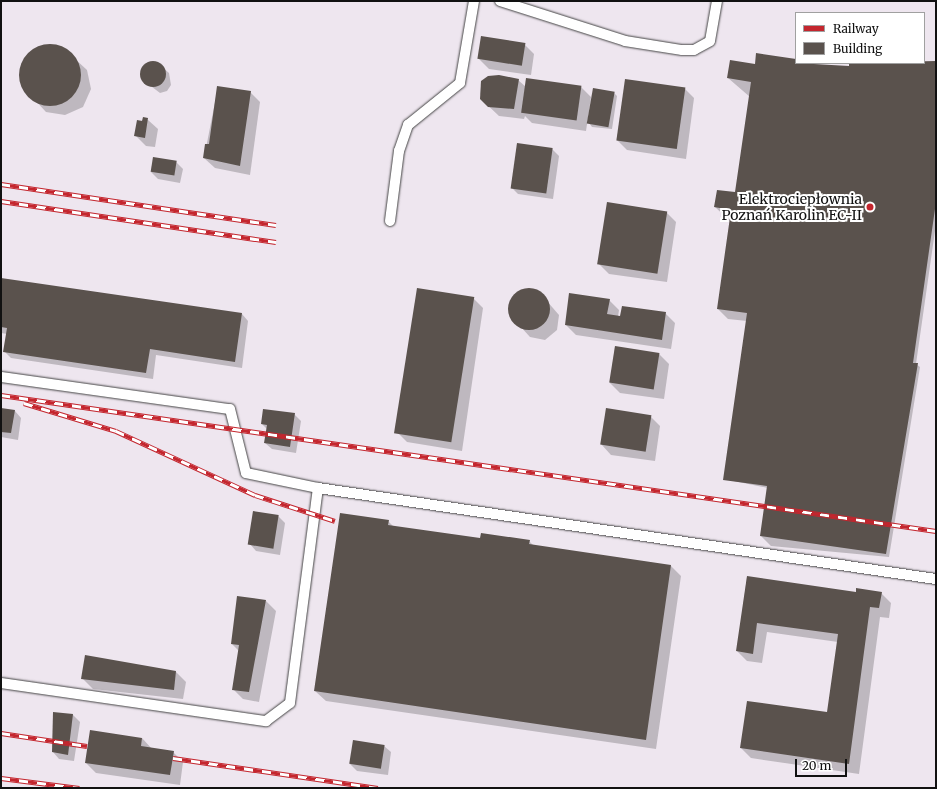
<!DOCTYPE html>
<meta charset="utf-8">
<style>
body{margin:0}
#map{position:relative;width:937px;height:789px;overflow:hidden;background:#fffdf5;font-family:Merriweather,serif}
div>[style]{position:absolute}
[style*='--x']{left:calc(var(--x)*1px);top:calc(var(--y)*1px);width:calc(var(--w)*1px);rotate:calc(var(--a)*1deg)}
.industrial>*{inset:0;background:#eee6ef}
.shadow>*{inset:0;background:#0003}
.building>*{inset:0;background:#5a524d;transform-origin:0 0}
.round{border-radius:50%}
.roads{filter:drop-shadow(0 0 1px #444) drop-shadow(0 0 1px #444)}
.service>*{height:10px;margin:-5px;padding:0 5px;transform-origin:5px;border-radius:5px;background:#fff}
.rail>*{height:4.5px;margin-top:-2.25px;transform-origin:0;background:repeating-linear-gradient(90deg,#fff 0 9px,#c4262e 0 18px);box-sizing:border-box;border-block:1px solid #c4262e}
.dots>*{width:11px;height:11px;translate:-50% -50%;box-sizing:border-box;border:2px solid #fff;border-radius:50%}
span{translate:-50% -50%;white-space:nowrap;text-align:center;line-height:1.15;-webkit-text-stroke:4px #fff;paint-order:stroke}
.poi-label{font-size:14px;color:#111}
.right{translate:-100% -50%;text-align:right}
.frame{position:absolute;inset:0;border:2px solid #111;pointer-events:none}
.legend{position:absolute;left:795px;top:12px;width:130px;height:52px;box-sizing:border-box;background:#fff;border:1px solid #a0a0a0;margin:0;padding:5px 7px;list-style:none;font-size:12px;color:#111}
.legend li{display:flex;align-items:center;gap:8px;height:20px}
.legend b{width:20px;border:1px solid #a0a0a0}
.scale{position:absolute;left:795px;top:759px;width:52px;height:18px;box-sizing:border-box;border:2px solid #111;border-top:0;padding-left:5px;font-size:12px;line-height:14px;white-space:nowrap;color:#111;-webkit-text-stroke:3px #fff;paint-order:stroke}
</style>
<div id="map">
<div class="industrial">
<div style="clip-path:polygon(evenodd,1px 1px,936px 1px,936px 788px,1px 788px,1px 1px,796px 13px,924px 13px,924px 63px,796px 63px,796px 13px)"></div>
</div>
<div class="shadow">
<div style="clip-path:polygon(524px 44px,534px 54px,531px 75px,489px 69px,479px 59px)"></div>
<div style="clip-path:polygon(43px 46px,62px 47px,87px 70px,91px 89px,83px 107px,65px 115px,46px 112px,22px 86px,21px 66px,33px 50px)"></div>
<div style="clip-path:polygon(796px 60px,796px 63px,848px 67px,936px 62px,936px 224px,916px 364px,920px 367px,889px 557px,771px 546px,761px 536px,768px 488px,724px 479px,747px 321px,728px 319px,718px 309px,731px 222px,715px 207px,736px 194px,750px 97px,728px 78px,756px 65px)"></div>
<div style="clip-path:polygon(148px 64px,162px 67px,169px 73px,171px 85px,167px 91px,160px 93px,143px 80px,141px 73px)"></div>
<div style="clip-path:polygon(518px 80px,526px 87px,581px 87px,591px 97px,586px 131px,532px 123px,525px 116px,524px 119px,499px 116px,481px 99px)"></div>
<div style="clip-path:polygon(218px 87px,250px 92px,260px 102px,250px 175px,215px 168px,204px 158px)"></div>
<div style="clip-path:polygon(684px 88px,694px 98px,686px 159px,627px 150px,617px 140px)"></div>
<div style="clip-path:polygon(614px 93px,617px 96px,612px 129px,592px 127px,589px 123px)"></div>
<div style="clip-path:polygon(148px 120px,158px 129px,155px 147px,146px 146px,136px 136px,138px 121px)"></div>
<div style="clip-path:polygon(552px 149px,559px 156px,553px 199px,518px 194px,511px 187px)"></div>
<div style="clip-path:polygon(176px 162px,183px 169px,180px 183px,158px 179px,151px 172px)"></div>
<div style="clip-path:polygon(666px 212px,676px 222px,667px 282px,609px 274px,599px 264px)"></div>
<div style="clip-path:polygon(1px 279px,242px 314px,248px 321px,242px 368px,156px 355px,153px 379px,11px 358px,5px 352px,7px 334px,1px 333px)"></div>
<div style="clip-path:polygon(524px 290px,539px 292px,559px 315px,557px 330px,545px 340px,530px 337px,510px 315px,512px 299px)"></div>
<div style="clip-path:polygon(473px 298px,483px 308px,462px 451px,407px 442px,397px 432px)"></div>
<div style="clip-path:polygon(609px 300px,619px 310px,618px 317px,665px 313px,675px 323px,671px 349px,576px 335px,566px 325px)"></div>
<div style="clip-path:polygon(615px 347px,659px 354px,669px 364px,664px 399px,620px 393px,610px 383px)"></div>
<div style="clip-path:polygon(1px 409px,15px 411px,21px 418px,18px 440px,1px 437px)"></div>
<div style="clip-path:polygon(294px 414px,301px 421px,296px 453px,272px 449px,265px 443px,267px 429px,262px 424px)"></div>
<div style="clip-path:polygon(650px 416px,660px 426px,655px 461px,611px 455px,601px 444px)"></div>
<div style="clip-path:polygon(278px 516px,285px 523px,280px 555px,256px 551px,250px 544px)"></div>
<div style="clip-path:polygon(388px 521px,394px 527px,481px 539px,529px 541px,534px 546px,671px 566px,681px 576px,656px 749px,326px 701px,315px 691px)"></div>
<div style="clip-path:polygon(747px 577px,857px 593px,881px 593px,891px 603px,889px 618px,880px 617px,859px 774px,751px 758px,741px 748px,828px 713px,838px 642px,767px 632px,762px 663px,747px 661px,737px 651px)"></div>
<div style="clip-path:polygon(266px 601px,276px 611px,259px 702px,243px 699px,233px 689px,239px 651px,232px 644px)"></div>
<div style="clip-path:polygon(176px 672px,186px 682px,183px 699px,93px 689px,83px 679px)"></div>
<div style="clip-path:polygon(54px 713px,73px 715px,80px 722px,74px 761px,59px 759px,53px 752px)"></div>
<div style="clip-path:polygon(142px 738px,152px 749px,173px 752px,183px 762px,180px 785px,96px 773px,86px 763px)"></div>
<div style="clip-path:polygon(384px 746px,391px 752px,388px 775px,357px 771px,350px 764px)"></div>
</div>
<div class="building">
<div style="left:481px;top:36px;width:45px;height:23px;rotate:9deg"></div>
<div class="round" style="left:19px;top:44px;width:62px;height:62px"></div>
<div style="clip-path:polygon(756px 53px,796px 59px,796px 63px,849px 66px,849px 63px,936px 61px,936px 202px,913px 363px,918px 363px,886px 554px,760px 536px,767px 486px,723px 480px,747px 313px,717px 309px,731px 210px,714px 207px,717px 190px,735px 192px,751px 82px,727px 78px,730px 60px,755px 64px)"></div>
<div class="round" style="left:140px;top:61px;width:26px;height:26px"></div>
<div style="clip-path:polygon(499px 75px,519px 79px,514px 109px,488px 107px,480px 99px,481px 81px,488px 76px)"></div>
<div style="left:526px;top:78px;width:56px;height:35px;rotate:8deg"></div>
<div style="left:625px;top:79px;width:61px;height:62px;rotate:8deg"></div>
<div style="clip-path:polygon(217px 86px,251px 91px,240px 166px,203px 158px,205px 144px,209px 144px)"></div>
<div style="left:593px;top:88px;width:22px;height:36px;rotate:10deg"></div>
<div style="clip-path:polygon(143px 117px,148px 118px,145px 138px,134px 136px,137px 120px,142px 121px)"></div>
<div style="left:517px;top:143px;width:36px;height:46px;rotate:8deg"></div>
<div style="left:153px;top:157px;width:24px;height:15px;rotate:9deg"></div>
<div style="left:607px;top:202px;width:61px;height:63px;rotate:9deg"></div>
<div style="clip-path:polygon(1px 278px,242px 313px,235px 362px,150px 349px,146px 373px,3px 352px,7px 328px,1px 327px)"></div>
<div style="left:417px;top:288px;width:58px;height:147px;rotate:9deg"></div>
<div class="round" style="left:508px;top:288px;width:42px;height:42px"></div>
<div style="clip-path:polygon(569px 293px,610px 299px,607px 314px,620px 316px,622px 306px,666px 312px,662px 340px,565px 325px)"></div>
<div style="left:615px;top:346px;width:45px;height:37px;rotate:9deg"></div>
<div style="clip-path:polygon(1px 408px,15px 410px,11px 433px,1px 432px)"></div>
<div style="left:606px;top:408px;width:46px;height:37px;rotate:9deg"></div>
<div style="clip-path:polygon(263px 409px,295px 413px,290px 447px,264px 443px,267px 425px,261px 424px)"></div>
<div style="left:253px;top:511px;width:26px;height:34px;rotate:9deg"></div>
<div style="clip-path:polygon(340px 513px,389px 520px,388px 525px,480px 538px,481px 533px,530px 540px,529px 544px,671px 565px,646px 740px,314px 691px)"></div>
<div style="clip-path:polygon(747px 576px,856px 592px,856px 588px,882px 592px,879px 608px,870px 607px,849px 764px,740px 748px,747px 701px,827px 712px,838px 634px,757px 623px,753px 654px,736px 651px)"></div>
<div style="clip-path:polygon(237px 596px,266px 600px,249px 692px,232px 690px,239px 645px,231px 644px)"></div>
<div style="clip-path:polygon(85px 655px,176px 671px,174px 690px,81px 679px)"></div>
<div style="clip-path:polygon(53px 712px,73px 714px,68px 755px,52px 752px)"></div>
<div style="clip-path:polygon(90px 730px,142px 738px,141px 746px,174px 751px,170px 775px,85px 763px)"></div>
<div style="left:353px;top:740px;width:32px;height:24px;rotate:9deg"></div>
</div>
<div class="roads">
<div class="service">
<div style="--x:500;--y:1;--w:131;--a:17.7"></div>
<div style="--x:625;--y:41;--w:58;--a:9"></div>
<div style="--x:682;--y:50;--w:12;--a:0"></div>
<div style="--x:694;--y:50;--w:18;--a:-29"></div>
<div style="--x:710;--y:41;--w:41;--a:-80.1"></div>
<div style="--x:390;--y:221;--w:71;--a:-82.7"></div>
<div style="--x:399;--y:151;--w:28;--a:-71"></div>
<div style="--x:408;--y:125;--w:67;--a:-38.9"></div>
<div style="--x:460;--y:83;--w:83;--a:-80.3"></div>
<div style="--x:1;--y:377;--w:231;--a:8"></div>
<div style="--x:230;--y:409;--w:66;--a:76"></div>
<div style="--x:246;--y:473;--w:74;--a:11.8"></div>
<div style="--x:318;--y:488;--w:625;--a:8.38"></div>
<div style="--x:1;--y:683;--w:268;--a:8.2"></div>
<div style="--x:266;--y:721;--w:30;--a:-37"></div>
<div style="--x:290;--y:703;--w:217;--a:-82.6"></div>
</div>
</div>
<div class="rail">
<div style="--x:1;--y:184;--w:278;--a:8.5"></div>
<div style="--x:1;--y:201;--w:278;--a:8.5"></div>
<div style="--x:1;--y:395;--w:945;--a:8.28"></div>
<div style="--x:24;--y:403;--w:96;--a:16.9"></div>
<div style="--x:116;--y:431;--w:153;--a:24.7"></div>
<div style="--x:255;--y:495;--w:84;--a:18"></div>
<div style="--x:1;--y:733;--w:87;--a:8.6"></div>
<div style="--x:173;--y:758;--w:207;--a:8.3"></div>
<div style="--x:1;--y:778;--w:79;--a:7.3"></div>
</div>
<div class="dots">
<div style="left:870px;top:207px;background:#c4262e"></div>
</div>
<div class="poi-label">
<span class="right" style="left:862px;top:207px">Elektrociepłownia<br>Poznań Karolin EC-II</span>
</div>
<div class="frame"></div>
<ul class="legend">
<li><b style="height:5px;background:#c4262e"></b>Railway</li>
<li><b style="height:11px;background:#5a524d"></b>Building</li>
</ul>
<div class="scale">20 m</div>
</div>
